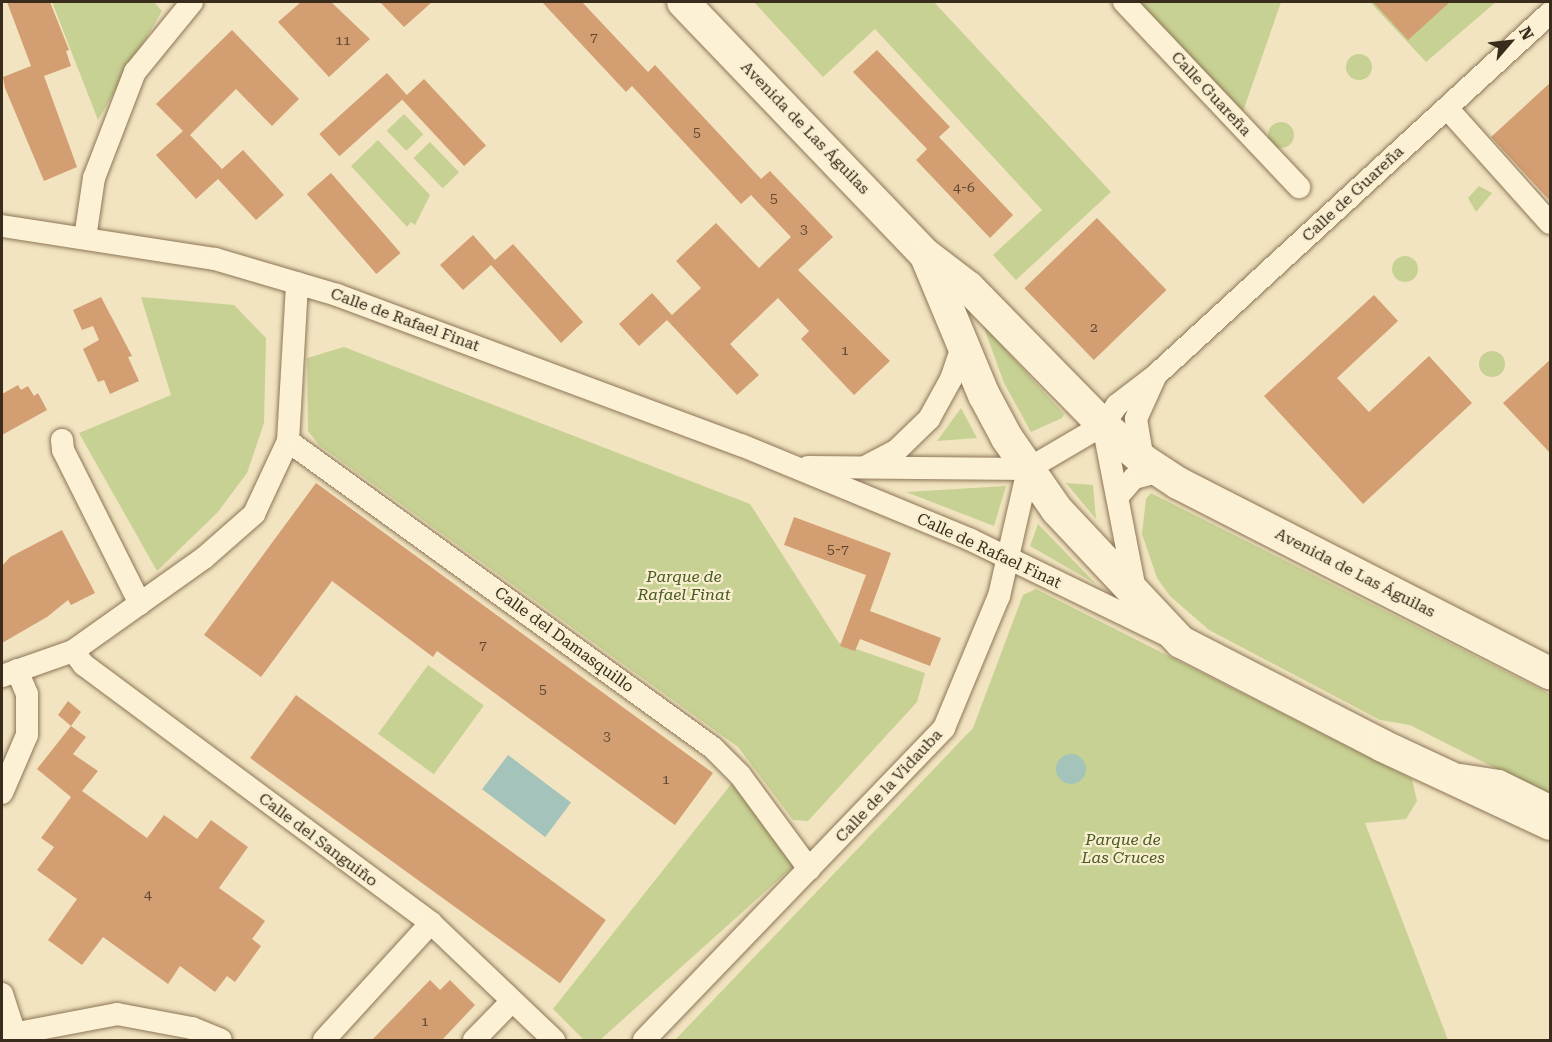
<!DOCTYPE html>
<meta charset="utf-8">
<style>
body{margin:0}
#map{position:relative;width:1552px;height:1042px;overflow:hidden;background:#f2e4c0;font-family:"Roboto Serif",serif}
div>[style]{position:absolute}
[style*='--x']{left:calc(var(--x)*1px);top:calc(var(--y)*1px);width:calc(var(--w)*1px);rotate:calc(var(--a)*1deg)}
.green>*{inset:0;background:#c7d193;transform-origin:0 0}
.round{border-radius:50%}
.water>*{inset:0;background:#a3c3bb;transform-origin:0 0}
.building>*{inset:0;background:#d39e72;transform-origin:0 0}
.roads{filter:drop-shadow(0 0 2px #8c7556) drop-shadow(0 0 2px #8c7556)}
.street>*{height:22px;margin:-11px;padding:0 11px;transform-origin:11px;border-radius:11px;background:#fcf1d4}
.secondary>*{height:32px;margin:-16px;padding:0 16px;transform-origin:16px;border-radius:16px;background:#fcf1d4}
span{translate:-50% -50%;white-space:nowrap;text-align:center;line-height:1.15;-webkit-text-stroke:4.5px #f8eed0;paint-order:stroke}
.number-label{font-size:14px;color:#604832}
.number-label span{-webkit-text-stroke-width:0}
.street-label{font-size:16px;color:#3a2c1c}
.park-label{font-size:16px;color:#485921;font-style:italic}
.frame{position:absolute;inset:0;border:3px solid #3a2c1c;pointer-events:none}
.north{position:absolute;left:1480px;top:12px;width:60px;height:60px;-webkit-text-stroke:4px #f8eed0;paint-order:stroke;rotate:62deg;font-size:16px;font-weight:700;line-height:24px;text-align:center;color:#3a2c1c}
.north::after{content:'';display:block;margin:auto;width:21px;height:27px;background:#3a2c1c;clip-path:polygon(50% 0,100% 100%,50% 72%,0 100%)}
</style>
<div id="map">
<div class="green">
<div style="clip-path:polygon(52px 2px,154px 2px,162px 11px,98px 120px)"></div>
<div style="clip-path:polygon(754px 2px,934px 2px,1111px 192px,1016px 280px,993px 255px,1042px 210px,875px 29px,823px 77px)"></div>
<div style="clip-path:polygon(1124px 2px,1281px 2px,1239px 123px)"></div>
<div style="clip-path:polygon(1370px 2px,1496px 2px,1426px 62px)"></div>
<div class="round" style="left:1346px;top:54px;width:26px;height:26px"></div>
<div style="left:404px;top:114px;width:28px;height:24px;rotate:46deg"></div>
<div class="round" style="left:1268px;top:122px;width:26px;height:26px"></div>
<div style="clip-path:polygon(378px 140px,430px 195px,415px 225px,411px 222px,407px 227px,351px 166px)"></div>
<div style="left:430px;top:142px;width:42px;height:23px;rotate:46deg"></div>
<div style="clip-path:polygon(1479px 186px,1492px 193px,1476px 212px,1468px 198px)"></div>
<div class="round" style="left:1392px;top:256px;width:26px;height:26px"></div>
<div style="clip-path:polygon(141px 297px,234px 305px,266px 338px,264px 423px,247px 473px,218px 512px,157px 571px,79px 433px,171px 395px)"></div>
<div style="clip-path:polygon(983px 325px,1064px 414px,1062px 418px,1031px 432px,1004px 383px)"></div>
<div style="clip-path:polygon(344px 347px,750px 504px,839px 643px,925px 673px,917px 702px,808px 821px,793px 820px,738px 747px,319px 445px,308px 431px,307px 358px)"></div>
<div class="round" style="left:1479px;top:351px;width:26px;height:26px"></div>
<div style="clip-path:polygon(961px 408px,977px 438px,937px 441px)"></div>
<div style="clip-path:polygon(1066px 483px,1093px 485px,1096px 519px)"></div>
<div style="clip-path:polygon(1006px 486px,994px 526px,906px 492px)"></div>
<div style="clip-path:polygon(1151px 493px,1550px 694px,1550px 796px,1410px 725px,1380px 720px,1209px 630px,1170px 596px,1157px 578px,1142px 534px,1146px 499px)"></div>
<div style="clip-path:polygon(1038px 524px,1096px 584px,1030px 546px)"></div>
<div style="clip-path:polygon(1036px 589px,1412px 779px,1417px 801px,1406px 819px,1365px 823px,1448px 1040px,675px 1040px,973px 728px,1023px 595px)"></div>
<div style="left:428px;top:665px;width:69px;height:85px;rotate:36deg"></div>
<div style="clip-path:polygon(736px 778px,797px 863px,600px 1040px,584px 1040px,553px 1009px)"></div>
</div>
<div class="water">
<div class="round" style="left:1056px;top:754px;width:30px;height:30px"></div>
<div style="left:508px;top:755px;width:79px;height:43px;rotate:37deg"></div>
</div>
<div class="building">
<div style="clip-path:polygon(7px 2px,50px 2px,69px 50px,66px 51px,71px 66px,44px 76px,77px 167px,44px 181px,5px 88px,3px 77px,31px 66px)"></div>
<div style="clip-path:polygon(301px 2px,331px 2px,370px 39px,329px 77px,278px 22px)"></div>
<div style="clip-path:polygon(380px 2px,432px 2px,404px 27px)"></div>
<div style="clip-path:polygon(542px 2px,582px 2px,648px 72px,655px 65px,761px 179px,770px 171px,833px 237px,798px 270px,890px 361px,854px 395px,801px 339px,809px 331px,778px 298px,730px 344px,759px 375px,737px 395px,667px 320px,639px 346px,619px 324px,652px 293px,672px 315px,701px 288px,676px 261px,716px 223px,759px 268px,791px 237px,751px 195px,741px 204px,632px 86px,626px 92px)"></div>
<div style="clip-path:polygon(1373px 2px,1450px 2px,1408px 40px)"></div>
<div style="clip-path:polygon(232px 30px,299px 99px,272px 126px,236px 89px,190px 135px,222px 169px,243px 150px,284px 195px,256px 220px,218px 179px,196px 199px,156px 155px,183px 131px,156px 104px)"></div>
<div style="clip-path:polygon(877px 50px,950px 127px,939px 137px,1013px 215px,990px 238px,916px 160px,927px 149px,853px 72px)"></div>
<div style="left:387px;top:73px;width:30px;height:91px;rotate:48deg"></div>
<div style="left:424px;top:79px;width:91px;height:30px;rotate:47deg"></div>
<div style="clip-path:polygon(1551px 82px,1551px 202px,1491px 137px)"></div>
<div style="left:331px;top:173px;width:106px;height:32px;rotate:49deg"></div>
<div style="left:1097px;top:218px;width:100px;height:101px;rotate:46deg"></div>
<div style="clip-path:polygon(473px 235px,495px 260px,513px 244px,583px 322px,561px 343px,491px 265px,463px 290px,440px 265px)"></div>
<div style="clip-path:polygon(1374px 295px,1398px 321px,1337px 378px,1369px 412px,1429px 356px,1472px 403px,1363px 504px,1264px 396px)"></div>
<div style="clip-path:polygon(101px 297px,132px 356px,128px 357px,139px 381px,110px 394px,104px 380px,98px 382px,83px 349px,99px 340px,93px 326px,82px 330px,73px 310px)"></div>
<div style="clip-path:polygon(1551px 359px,1551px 454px,1503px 403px)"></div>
<div style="clip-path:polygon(18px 385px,21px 390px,28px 386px,34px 396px,38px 393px,47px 410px,2px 435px,2px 394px)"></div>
<div style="clip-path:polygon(316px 483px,713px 773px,675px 825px,437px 651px,433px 657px,332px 581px,261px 677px,204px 635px)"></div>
<div style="clip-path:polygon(794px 517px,891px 553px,870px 611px,941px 638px,930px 666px,860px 639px,855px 651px,840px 646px,866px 575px,784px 545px)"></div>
<div style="clip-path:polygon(62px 530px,95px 593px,71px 605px,68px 600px,47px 617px,2px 643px,2px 566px,10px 557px)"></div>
<div style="left:296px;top:695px;width:383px;height:78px;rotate:36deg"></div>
<div style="clip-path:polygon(68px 701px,81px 712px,71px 726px,58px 715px)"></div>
<div style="clip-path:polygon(71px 726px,86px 737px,73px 754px,98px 771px,82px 791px,147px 838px,164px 815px,197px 839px,211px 820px,248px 847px,219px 888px,265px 921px,252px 939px,261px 946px,235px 982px,227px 976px,215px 992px,180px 966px,168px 984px,103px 937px,82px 965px,48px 940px,77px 899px,37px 870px,54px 847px,41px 838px,71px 797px,37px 769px)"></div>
<div style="clip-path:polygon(430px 980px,440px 990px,450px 980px,475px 1005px,441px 1041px,371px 1041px)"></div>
</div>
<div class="roads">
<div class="street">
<div style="--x:1124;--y:2;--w:255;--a:46.6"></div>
<div style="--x:1447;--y:108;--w:154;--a:48.2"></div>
<div style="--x:2;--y:226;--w:216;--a:8.8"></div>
<div style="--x:215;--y:259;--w:127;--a:16.4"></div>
<div style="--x:337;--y:295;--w:431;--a:20.4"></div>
<div style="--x:741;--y:445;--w:249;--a:22.4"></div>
<div style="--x:971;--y:540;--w:220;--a:25.9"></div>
<div style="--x:85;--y:238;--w:61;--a:-81.5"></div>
<div style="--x:94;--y:178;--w:114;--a:-68.9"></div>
<div style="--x:135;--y:72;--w:90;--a:-50.8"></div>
<div style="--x:1103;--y:425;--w:172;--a:79"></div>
<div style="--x:62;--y:440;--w:10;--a:84"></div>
<div style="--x:63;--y:450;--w:172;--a:63.4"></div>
<div style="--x:288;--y:441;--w:524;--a:35.84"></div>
<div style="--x:713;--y:748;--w:38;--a:45"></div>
<div style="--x:740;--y:775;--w:117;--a:53.7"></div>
<div style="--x:1143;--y:460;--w:42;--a:-99.7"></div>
<div style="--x:1136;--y:419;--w:48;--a:-65.6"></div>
<div style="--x:808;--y:467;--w:220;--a:0.5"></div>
<div style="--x:865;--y:467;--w:36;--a:-28"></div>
<div style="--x:897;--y:450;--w:45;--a:-44.1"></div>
<div style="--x:929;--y:419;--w:46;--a:-61.2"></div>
<div style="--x:951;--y:379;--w:37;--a:-71"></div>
<div style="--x:1028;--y:469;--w:87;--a:-30.4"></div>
<div style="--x:1103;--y:425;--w:24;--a:-55"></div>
<div style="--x:1117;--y:405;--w:49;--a:-37.6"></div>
<div style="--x:1156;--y:375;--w:535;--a:-42.58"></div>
<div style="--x:1119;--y:495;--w:23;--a:-49"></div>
<div style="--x:1134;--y:478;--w:27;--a:-15"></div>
<div style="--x:73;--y:651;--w:18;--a:52"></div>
<div style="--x:84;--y:665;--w:432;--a:36.6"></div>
<div style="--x:431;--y:923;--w:170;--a:43.6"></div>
<div style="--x:2;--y:676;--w:75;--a:-19.4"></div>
<div style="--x:73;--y:651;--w:161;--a:-35.4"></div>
<div style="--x:204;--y:558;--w:67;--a:-41.3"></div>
<div style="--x:254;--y:514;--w:81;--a:-65"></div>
<div style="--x:288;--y:441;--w:158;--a:-86.7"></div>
<div style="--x:1461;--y:775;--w:38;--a:9"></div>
<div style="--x:1499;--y:781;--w:57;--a:26.1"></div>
<div style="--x:2;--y:793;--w:63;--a:-66.7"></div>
<div style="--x:27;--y:735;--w:41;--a:-90"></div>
<div style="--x:27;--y:694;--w:26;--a:-113"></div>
<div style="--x:2;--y:994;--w:48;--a:71.9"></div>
<div style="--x:2;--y:1036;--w:117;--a:-10.8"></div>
<div style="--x:117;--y:1014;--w:76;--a:10.6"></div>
<div style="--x:192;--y:1028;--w:31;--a:22"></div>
<div style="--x:324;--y:1040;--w:159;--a:-47.6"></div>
<div style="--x:474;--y:1040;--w:54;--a:-45.7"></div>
<div style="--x:644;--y:1040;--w:433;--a:-46.1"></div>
<div style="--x:944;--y:728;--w:143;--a:-67.4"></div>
<div style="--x:999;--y:596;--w:130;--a:-77.1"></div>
</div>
<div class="secondary">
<div style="--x:683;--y:2;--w:351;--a:46.2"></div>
<div style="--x:926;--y:255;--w:53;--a:37.3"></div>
<div style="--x:968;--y:287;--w:193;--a:45.6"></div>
<div style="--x:1103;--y:425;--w:53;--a:41.2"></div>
<div style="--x:1143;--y:460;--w:42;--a:33.3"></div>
<div style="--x:1178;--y:483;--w:418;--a:27.1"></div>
<div style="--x:926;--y:256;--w:151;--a:67.4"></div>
<div style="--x:984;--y:395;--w:49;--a:61.9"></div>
<div style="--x:1007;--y:438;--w:88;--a:55.2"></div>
<div style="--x:1057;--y:510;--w:181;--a:46.8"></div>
<div style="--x:1181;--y:642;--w:227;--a:27.2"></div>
<div style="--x:1383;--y:746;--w:184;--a:25"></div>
</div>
</div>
<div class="number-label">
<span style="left:594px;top:37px">7</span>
<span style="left:343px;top:40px">11</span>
<span style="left:697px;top:132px">5</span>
<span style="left:964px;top:187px">4-6</span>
<span style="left:774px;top:198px">5</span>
<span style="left:804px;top:229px">3</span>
<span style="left:1094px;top:327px">2</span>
<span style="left:845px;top:350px">1</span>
<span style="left:838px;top:549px">5-7</span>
<span style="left:483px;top:645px">7</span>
<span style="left:543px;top:689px">5</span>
<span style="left:607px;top:736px">3</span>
<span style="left:666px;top:779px">1</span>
<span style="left:148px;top:894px">4</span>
<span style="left:425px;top:1021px">1</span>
</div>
<div class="street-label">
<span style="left:1211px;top:94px;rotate:47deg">Calle Guareña</span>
<span style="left:805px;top:128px;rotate:46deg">Avenida de Las Águilas</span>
<span style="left:1353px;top:194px;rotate:-43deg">Calle de Guareña</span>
<span style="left:405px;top:320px;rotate:20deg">Calle de Rafael Finat</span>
<span style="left:989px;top:551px;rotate:25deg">Calle de Rafael Finat</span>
<span style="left:1355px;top:573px;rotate:27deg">Avenida de Las Águilas</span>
<span style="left:564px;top:640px;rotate:36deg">Calle del Damasquillo</span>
<span style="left:889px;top:786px;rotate:-47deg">Calle de la Vidauba</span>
<span style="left:318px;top:840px;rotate:37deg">Calle del Sanguiño</span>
</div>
<div class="park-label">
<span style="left:684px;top:586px">Parque de<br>Rafael Finat</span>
<span style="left:1123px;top:849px">Parque de<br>Las Cruces</span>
</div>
<div class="frame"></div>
<div class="north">N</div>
</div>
